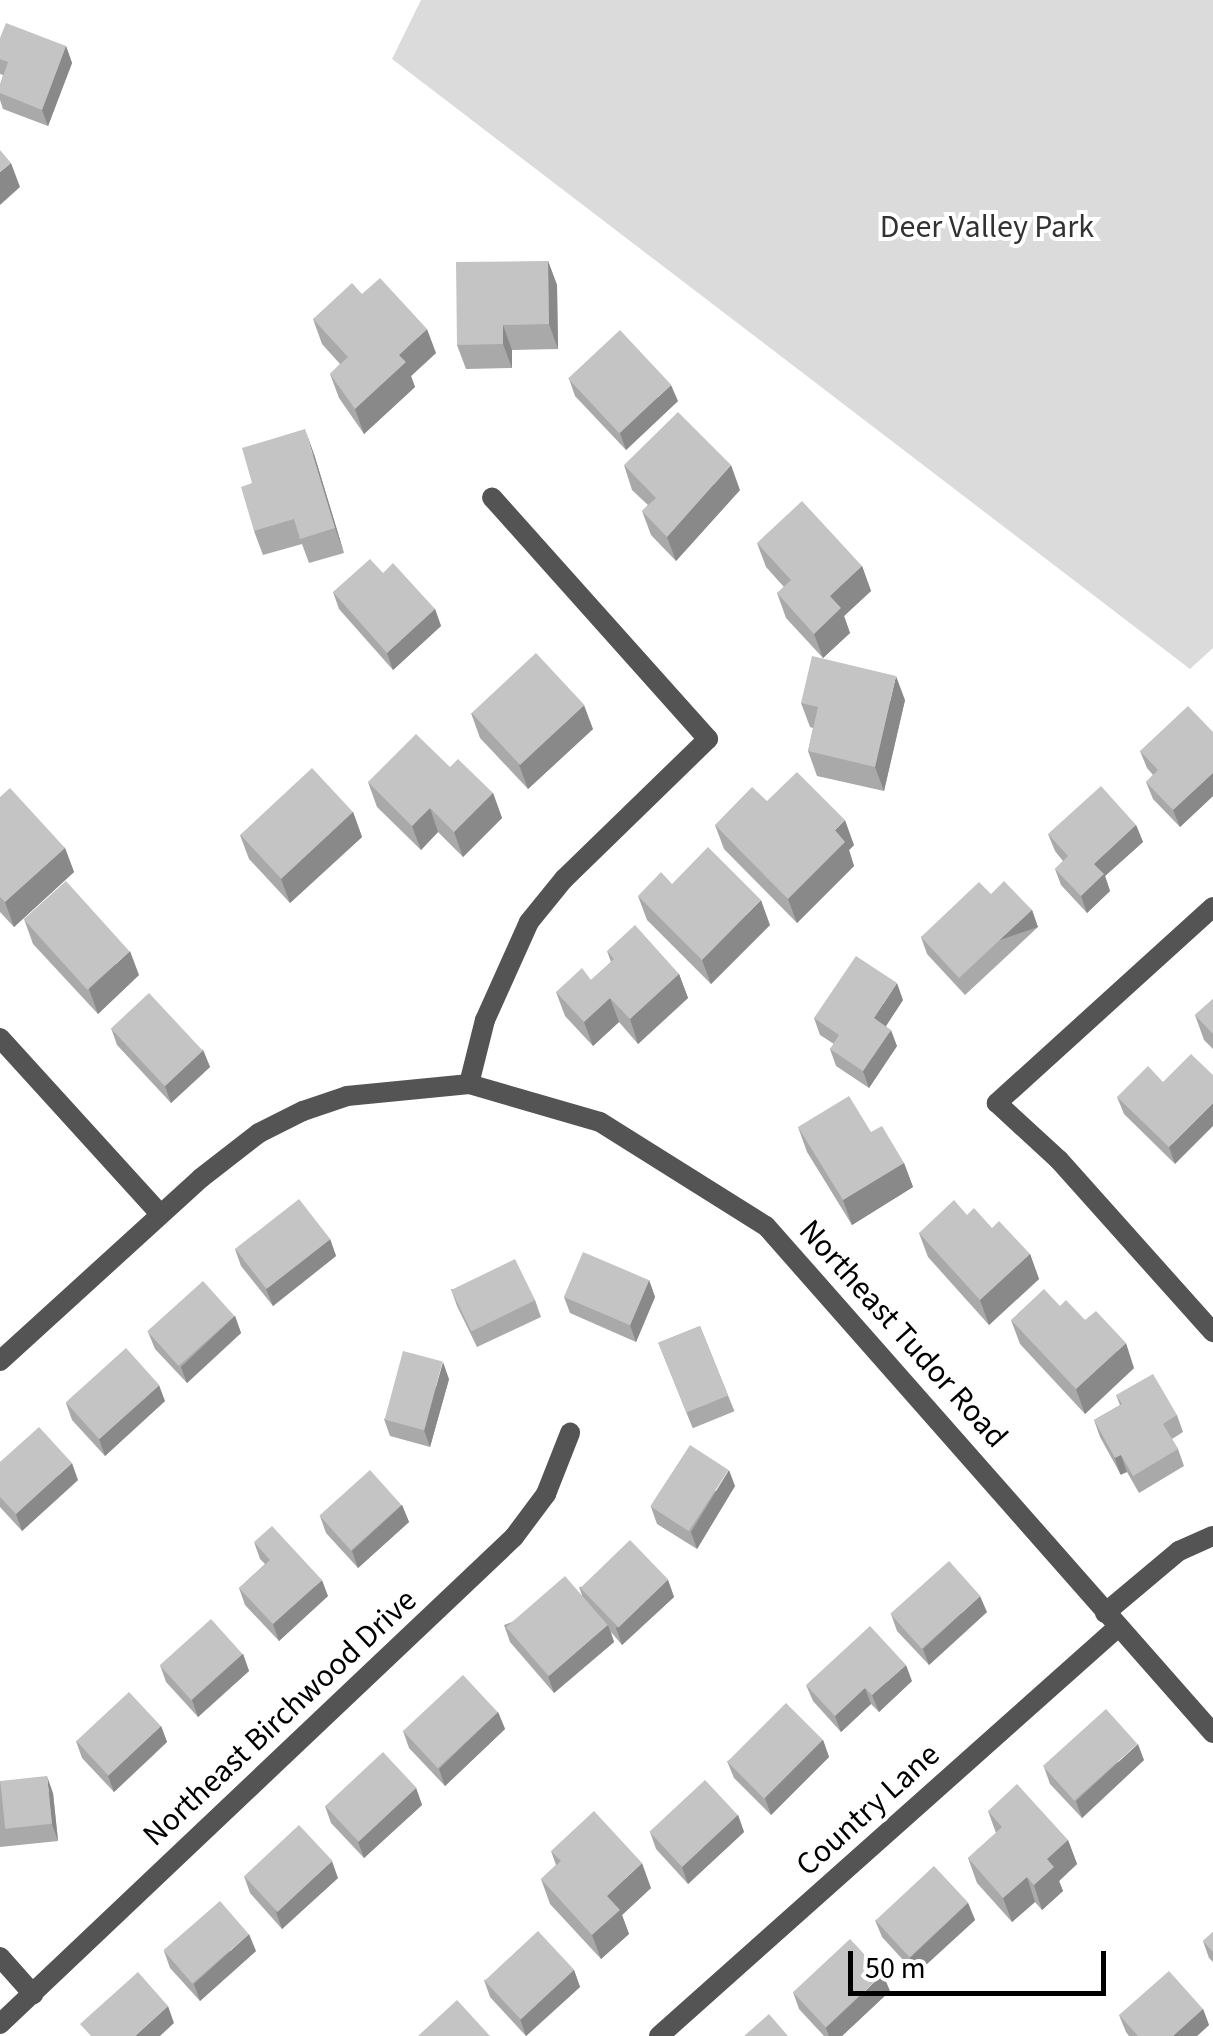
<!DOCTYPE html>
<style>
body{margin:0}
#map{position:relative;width:1213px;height:2036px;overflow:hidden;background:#fff;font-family:"Source Sans 3",sans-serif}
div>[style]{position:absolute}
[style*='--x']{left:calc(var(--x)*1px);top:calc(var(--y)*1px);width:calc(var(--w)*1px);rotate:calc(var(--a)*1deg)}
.green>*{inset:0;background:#dbdbdb}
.street>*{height:20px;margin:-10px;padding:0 10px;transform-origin:10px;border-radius:10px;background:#545454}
.wall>*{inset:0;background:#a9a9a9;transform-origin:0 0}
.shaded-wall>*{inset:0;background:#898989;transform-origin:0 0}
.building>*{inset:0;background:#c4c4c4;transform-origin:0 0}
span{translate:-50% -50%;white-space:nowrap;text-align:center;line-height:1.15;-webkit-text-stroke:8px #fff;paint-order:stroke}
.park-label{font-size:32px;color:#323232}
.street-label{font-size:32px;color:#000}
.scale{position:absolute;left:848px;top:1951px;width:258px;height:45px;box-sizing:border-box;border:5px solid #000;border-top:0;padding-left:12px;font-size:30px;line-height:35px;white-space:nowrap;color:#000;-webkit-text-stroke:8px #fff;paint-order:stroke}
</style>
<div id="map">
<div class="green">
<div style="clip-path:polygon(421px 0,1213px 0,1213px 648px,1190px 669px,392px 59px)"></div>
</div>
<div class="street">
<div style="--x:1213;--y:907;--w:292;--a:137.8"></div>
<div style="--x:997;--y:1103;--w:84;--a:42.6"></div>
<div style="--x:1059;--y:1160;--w:231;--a:48.2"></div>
<div style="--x:0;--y:1038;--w:238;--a:47.7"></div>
<div style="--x:469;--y:1084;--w:66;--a:-76"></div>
<div style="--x:485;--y:1020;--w:107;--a:-65.8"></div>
<div style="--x:529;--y:922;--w:55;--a:-50.9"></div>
<div style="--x:564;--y:879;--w:201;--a:-44.2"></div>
<div style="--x:708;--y:739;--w:324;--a:-131.8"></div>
<div style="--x:0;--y:1361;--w:272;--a:-42.3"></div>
<div style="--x:201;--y:1178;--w:73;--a:-37.8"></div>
<div style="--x:259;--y:1133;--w:49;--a:-26.6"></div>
<div style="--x:303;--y:1111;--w:46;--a:-18.8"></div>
<div style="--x:347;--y:1096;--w:123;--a:-5.6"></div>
<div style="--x:469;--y:1084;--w:136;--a:16.2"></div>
<div style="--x:600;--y:1122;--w:196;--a:32.1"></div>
<div style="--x:766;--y:1226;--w:676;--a:48.6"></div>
<div style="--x:1105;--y:1613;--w:97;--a:-40"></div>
<div style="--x:1179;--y:1551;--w:37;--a:-24"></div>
<div style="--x:0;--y:1957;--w:50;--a:48.3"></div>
<div style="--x:0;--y:2024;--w:708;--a:-43.45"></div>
<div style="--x:514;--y:1537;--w:54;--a:-53.3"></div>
<div style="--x:546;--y:1494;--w:66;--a:-68.5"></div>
<div style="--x:659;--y:2036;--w:613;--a:-41.7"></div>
</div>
<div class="wall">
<div style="clip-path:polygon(0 38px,66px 46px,72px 63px,48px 126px,3px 109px,0 100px,0 85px,3px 75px,0 74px)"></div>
<div style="clip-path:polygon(548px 261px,557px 285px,558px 349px,512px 350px,512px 368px,466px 369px,457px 345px)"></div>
<div style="clip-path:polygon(362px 294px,436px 353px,411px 376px,415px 387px,364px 434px,339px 398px,330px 374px,340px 364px,322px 344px,313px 319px)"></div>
<div style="clip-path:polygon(569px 379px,678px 401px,626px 450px,575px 396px)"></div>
<div style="clip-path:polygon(314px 454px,344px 553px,309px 563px,302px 544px,263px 555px,254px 531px,252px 483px)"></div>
<div style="clip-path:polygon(624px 465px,740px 490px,676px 561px,651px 535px,642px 511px,648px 505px,632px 490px)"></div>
<div style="clip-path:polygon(757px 543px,862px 566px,871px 591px,844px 616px,850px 633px,823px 658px,786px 618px,777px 593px,784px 587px,766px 567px)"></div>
<div style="clip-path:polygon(383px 573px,435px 609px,441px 626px,393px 670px,339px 609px,333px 592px)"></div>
<div style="clip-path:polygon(905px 700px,884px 791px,817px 776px,808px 751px,813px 728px,810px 727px,801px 703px)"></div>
<div style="clip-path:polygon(471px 713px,593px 729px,528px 789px,480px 738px)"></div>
<div style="clip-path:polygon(1213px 732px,1213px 796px,1180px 827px,1153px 799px,1146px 782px,1153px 775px,1147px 768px,1140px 751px)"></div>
<div style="clip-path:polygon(450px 767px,493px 793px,502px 818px,463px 857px,438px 832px,421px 850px,377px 807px,368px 782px)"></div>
<div style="clip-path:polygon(0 797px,65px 848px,74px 872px,14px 927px,0 912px)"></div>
<div style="clip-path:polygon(767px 801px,854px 845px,849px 850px,854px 866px,797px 923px,724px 849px,715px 825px)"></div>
<div style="clip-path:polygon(353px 812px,362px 837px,290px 903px,249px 859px,240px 835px)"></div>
<div style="clip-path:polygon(1136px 825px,1143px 842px,1105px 876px,1110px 891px,1087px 913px,1061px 885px,1055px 869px,1063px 861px,1055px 851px,1048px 834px)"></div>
<div style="clip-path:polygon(672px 884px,770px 925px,711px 984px,647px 920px,638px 896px)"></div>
<div style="clip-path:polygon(991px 894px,1032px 910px,1038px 927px,965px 995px,927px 954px,921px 937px)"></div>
<div style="clip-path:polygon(24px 919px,139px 975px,98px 1014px,33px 944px)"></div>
<div style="clip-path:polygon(607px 951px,679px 974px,688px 998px,638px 1044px,619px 1022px,593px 1046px,565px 1016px,556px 992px,591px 980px,611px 962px)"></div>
<div style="clip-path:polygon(1213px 999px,1213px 1049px,1204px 1040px,1195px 1015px)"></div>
<div style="clip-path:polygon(903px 1000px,886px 1026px,897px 1046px,869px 1088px,836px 1066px,830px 1049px,834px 1044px,820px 1035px,814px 1018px)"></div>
<div style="clip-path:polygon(111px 1028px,203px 1050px,210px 1067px,171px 1103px,117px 1045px)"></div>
<div style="clip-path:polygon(1163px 1082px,1175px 1164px,1124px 1114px,1117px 1097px)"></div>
<div style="clip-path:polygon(798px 1127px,871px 1132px,904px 1163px,913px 1187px,852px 1225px,807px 1152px)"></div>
<div style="clip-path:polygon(967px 1215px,1030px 1254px,1039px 1279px,989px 1325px,928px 1257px,919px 1233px)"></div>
<div style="clip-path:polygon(330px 1239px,336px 1256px,273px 1306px,241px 1266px,235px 1249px)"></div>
<div style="clip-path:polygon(649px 1280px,655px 1297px,636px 1342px,570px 1313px,564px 1297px)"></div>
<div style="clip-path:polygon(451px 1289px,535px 1300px,541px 1317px,477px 1347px,457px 1306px)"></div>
<div style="clip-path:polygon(1060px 1306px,1085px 1320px,1134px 1368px,1085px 1414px,1020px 1344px,1011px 1320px)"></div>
<div style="clip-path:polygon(235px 1316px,241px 1333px,187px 1383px,155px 1349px,148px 1332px)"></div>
<div style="left:700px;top:1326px;width:92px;height:45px;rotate:68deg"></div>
<div style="clip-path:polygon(449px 1379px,430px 1447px,390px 1436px,384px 1419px)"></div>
<div style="clip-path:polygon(1116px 1395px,1177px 1415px,1183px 1432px,1172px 1439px,1178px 1449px,1184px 1466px,1139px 1493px,1127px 1472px,1121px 1475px,1100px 1437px,1094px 1420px,1120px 1405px)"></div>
<div style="clip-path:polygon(165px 1401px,105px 1456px,72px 1420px,66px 1403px)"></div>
<div style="clip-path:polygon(0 1462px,78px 1480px,22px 1531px,0 1507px)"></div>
<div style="clip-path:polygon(735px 1486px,697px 1549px,657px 1524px,651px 1507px)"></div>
<div style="clip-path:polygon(402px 1505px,409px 1522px,358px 1568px,326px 1533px,320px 1516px)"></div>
<div style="clip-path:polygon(254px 1542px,328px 1596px,279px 1641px,245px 1605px,239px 1588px,265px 1564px,260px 1559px)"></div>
<div style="clip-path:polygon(668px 1580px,674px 1597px,622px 1645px,611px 1632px,614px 1642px,554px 1693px,510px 1642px,504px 1625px,582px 1595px,579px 1587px)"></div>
<div style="clip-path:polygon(987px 1612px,929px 1665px,897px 1631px,891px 1614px)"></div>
<div style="clip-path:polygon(243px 1654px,249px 1671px,198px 1717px,166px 1682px,160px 1665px)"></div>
<div style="clip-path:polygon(912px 1681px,879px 1712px,871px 1704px,841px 1732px,813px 1701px,806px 1685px)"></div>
<div style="clip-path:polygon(498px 1712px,505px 1729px,445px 1786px,409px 1748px,403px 1731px)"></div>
<div style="clip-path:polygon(161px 1726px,167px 1742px,114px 1792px,82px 1758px,76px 1741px)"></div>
<div style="clip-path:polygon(823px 1740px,829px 1757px,771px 1815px,734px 1778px,727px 1761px)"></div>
<div style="clip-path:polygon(1144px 1760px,1082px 1818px,1050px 1784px,1044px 1767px)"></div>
<div style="clip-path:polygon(0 1781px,53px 1793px,58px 1841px,0 1847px)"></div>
<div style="clip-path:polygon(416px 1788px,422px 1805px,364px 1858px,331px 1823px,325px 1806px)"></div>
<div style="clip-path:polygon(988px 1811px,1068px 1840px,1077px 1864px,1059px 1881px,1063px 1891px,1042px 1910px,1035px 1902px,1012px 1922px,977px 1883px,968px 1858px,996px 1833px)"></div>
<div style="clip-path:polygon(738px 1815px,744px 1832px,688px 1884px,656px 1849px,650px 1832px)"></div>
<div style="clip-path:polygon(551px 1851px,651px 1888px,622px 1915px,629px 1934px,601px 1959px,550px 1904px,541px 1879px,556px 1865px)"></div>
<div style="clip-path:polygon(244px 1876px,338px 1878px,282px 1929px,250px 1893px)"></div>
<div style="clip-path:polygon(968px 1903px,975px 1920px,916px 1974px,882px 1937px,875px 1920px)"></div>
<div style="clip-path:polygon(1213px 1932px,1213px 1962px,1209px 1958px,1203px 1941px)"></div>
<div style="clip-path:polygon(164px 1951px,256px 1951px,200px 2001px,170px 1968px)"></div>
<div style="clip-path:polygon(574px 1970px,580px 1987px,526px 2036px,490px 1997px,484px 1980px)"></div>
<div style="clip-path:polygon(890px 1991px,842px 2036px,824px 2036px,799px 2009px,793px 1992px)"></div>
<div style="clip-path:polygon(1203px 2009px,1209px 2025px,1197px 2036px,1129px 2036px,1126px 2032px,1119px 2015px)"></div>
</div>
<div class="shaded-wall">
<div style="clip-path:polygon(66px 46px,72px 63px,48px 126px,42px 110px)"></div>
<div style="clip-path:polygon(11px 163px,20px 187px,0 205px,0 172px)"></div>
<div style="clip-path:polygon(548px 261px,557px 285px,558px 349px,549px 324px)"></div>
<div style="clip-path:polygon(503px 325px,512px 350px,512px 368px,503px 344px)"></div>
<div style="clip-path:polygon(427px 329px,436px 353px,411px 376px,415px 387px,364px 434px,355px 409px,399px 355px)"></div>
<div style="clip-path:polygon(671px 385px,678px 401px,626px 450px,620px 433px)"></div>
<div style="clip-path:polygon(305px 429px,314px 454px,344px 553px,335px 528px)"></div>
<div style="clip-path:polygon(731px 465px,740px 490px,676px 561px,667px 537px)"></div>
<div style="clip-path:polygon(862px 566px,871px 591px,844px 616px,850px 633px,823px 658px,814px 634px,830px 596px)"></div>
<div style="clip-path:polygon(435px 609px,441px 626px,393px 670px,387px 653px)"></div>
<div style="clip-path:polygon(896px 676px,905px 700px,884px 791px,875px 767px)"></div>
<div style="clip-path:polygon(584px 705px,593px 729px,528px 789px,519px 765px)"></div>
<div style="clip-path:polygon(1213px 773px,1213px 796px,1180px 827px,1173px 810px)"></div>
<div style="clip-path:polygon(493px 793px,502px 818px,463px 857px,454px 832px)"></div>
<div style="clip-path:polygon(430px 808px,438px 832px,421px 850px,412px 826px)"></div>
<div style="clip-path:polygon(353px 812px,362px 837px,290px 903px,281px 879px)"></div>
<div style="clip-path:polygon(845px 820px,854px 845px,849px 850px,854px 866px,797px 923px,788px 899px,835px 830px)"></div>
<div style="clip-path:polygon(1136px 825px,1143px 842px,1105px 876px,1110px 891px,1087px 913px,1081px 896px,1094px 864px)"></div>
<div style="clip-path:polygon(65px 848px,74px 872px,14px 927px,5px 902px)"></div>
<div style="clip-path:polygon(761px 900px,770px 925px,711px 984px,702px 960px)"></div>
<div style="left:1032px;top:910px;width:18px;height:100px;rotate:71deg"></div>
<div style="clip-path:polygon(130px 951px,139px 975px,98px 1014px,89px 989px)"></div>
<div style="clip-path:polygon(679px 974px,688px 998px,638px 1044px,630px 1019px)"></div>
<div style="clip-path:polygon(897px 983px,903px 1000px,880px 1035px,874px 1018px)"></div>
<div style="clip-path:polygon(610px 998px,619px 1022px,593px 1046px,584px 1022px)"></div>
<div style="clip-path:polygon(891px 1030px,897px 1046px,869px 1088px,863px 1071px)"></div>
<div style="clip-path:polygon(203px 1050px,210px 1067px,171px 1103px,165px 1086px)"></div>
<div style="clip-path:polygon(1213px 1103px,1213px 1126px,1175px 1164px,1169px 1147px)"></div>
<div style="clip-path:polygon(904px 1163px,913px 1187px,852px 1225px,843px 1200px)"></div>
<div style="clip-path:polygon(330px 1239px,336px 1256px,273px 1306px,266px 1289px)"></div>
<div style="clip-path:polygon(1030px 1254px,1039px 1279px,989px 1325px,980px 1300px)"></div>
<div style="clip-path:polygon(649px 1280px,655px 1297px,636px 1342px,630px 1325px)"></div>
<div style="clip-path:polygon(235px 1316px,241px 1333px,187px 1383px,181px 1367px)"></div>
<div style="clip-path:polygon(1126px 1343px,1134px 1368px,1085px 1414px,1076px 1389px)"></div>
<div style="clip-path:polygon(443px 1362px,449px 1379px,430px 1447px,424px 1430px)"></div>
<div style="clip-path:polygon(159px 1385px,165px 1401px,105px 1456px,99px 1439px)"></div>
<div style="left:1121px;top:1455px;width:18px;height:7px;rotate:71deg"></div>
<div style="clip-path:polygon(72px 1463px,78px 1480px,22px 1531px,16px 1514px)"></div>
<div style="clip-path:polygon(729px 1470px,735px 1486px,697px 1549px,691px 1532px)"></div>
<div style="clip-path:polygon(402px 1505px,409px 1522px,358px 1568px,352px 1551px)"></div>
<div style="clip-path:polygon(322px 1580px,328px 1596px,279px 1641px,273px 1624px)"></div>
<div style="clip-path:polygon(668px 1580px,674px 1597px,622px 1645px,616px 1628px)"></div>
<div style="clip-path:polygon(980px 1596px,987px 1612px,929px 1665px,923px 1649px)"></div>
<div style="clip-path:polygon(608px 1625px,614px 1642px,554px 1693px,548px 1676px)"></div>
<div style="clip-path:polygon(243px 1654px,249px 1671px,198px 1717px,192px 1700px)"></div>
<div style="clip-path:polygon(906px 1665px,912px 1681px,879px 1712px,872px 1695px)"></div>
<div style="clip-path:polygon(865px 1688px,871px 1704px,841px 1732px,835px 1716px)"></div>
<div style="clip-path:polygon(498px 1712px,505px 1729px,445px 1786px,439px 1769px)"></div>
<div style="clip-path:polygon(161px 1726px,167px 1742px,114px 1792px,108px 1776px)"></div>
<div style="clip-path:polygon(823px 1740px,829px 1757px,771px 1815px,765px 1798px)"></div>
<div style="clip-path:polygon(1138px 1744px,1144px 1760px,1082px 1818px,1076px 1801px)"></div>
<div style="clip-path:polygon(47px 1776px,53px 1793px,58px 1841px,52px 1824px)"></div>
<div style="clip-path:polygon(416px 1788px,422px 1805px,364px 1858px,358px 1842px)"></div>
<div style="clip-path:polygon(738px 1815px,744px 1832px,688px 1884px,682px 1867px)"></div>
<div style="clip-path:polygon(1068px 1840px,1077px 1864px,1059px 1881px,1063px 1891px,1042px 1910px,1034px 1885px,1047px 1859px)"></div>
<div style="clip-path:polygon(332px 1861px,338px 1878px,282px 1929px,276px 1912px)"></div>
<div style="clip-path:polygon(642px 1863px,651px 1888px,622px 1915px,629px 1934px,601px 1959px,592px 1935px,607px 1896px)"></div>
<div style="clip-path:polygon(1027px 1877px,1035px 1902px,1012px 1922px,1003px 1898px)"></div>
<div style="clip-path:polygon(968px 1903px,975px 1920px,916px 1974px,910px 1958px)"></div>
<div style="clip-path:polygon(249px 1934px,256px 1951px,200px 2001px,194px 1984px)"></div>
<div style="clip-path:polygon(574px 1970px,580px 1987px,526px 2036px,520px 2019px)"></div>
<div style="clip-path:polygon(883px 1974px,890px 1991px,842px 2036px,829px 2036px,826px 2028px)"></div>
<div style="clip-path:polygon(168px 2006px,174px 2023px,160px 2036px,135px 2036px)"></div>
<div style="clip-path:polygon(1203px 2009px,1209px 2025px,1197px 2036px,1173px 2036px)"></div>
</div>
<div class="building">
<div style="clip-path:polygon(6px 23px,66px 46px,42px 110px,0 93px,0 85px,8px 62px,0 59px,0 38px)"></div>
<div style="clip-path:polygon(0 150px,11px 163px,0 172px)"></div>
<div style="clip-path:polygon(548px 261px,549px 324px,503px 325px,503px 344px,457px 345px,456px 262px)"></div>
<div style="clip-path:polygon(380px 278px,427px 329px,399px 355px,406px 362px,355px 409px,330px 374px,348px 357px,313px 319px,352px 283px,362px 294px)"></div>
<div style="left:620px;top:330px;width:75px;height:71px;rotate:47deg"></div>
<div style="clip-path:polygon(678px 412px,731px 465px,667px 537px,642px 511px,656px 498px,624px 465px)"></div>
<div style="clip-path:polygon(305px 429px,335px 528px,300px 539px,294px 519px,254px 531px,241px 487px,252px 483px,242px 448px)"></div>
<div style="clip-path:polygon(802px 501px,862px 566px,830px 596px,841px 608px,814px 634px,777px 593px,791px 580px,757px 543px)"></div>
<div style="clip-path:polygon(370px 559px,383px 573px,393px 563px,435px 609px,387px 653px,333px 592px)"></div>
<div style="left:536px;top:653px;width:71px;height:88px;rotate:47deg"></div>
<div style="clip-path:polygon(812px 656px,896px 676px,875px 767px,808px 751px,818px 707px,801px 703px)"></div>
<div style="clip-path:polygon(1188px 706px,1213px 732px,1213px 773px,1173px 810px,1146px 782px,1158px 770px,1140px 751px)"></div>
<div style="clip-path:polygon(416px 734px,450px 767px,458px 759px,493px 793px,454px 832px,430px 808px,412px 826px,368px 782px)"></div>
<div style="left:312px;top:768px;width:60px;height:98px;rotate:47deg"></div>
<div style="clip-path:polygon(797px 772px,845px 820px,835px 830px,845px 842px,788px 899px,715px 825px,752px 787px,767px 801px)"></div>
<div style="clip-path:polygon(1101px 786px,1136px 825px,1094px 864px,1104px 874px,1081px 896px,1055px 869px,1068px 856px,1048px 834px)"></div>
<div style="clip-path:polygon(10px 788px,65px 848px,5px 902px,0 897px,0 797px)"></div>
<div style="clip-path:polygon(708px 847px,761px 900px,702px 960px,638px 896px,661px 872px,672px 884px)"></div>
<div style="left:66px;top:881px;width:95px;height:57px;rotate:48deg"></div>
<div style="clip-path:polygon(1004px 881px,1032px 910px,959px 978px,921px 937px,979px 882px,991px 894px)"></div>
<div style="clip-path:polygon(635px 925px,679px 974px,630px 1019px,610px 998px,584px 1022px,556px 992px,582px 968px,591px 980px,614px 959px,607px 951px)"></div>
<div style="clip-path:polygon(856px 956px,897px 983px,874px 1018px,891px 1030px,863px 1071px,830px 1049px,839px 1035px,814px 1018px)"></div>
<div style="left:149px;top:993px;width:79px;height:52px;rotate:47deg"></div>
<div style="clip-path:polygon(1213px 999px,1213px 1034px,1195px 1015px)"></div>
<div style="clip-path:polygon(1191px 1054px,1213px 1075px,1213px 1103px,1169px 1147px,1117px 1097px,1148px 1066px,1163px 1082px)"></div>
<div style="clip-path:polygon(849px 1096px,871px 1132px,882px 1126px,904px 1163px,843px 1200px,798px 1127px)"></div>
<div style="left:299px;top:1199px;width:51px;height:81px;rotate:52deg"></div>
<div style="clip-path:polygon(954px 1200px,967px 1215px,974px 1208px,992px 1228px,999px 1221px,1030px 1254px,980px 1300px,919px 1233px)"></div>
<div style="left:583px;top:1252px;width:72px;height:49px;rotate:23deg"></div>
<div style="left:515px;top:1259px;width:46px;height:71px;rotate:64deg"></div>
<div style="left:203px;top:1281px;width:47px;height:75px;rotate:48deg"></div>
<div style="clip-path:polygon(1044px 1289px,1060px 1306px,1066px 1300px,1085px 1320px,1096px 1311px,1126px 1343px,1076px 1389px,1011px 1320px)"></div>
<div style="left:700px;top:1326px;width:75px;height:45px;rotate:68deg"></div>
<div style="left:126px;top:1348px;width:50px;height:81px;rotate:48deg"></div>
<div style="left:403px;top:1351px;width:41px;height:71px;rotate:15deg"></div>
<div style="clip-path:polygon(1153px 1374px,1177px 1415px,1163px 1424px,1178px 1449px,1133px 1476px,1121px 1455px,1115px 1458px,1094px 1420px,1122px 1404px,1116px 1395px)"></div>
<div style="clip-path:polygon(39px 1427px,72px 1463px,16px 1514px,0 1497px,0 1462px)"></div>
<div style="left:690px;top:1445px;width:46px;height:73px;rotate:33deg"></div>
<div style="left:370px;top:1470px;width:47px;height:68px;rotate:48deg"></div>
<div style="clip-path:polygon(272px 1526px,322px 1580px,273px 1624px,239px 1588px,270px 1560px,254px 1542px)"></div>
<div style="left:630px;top:1540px;width:55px;height:69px;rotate:46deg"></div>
<div style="left:949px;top:1561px;width:47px;height:79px;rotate:48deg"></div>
<div style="left:565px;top:1576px;width:65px;height:78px;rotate:49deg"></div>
<div style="left:211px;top:1619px;width:47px;height:69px;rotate:48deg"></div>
<div style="clip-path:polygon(870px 1626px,906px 1665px,872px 1695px,865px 1688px,835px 1716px,806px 1685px)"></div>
<div style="left:463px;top:1675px;width:51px;height:82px;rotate:47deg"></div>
<div style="left:129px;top:1692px;width:47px;height:72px;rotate:47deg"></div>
<div style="left:786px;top:1703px;width:52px;height:83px;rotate:45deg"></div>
<div style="left:1106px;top:1709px;width:47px;height:85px;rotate:48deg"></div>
<div style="left:383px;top:1752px;width:49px;height:79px;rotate:47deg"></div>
<div style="left:47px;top:1776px;width:48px;height:47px;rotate:84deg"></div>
<div style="left:705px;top:1780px;width:48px;height:76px;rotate:47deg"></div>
<div style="clip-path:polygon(1017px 1784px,1068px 1840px,1047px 1859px,1054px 1867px,1034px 1885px,1027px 1877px,1003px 1898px,968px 1858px,1002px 1827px,988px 1811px)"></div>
<div style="clip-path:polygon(594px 1811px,642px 1863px,607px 1896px,620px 1910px,592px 1935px,541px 1879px,561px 1861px,551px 1851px)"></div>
<div style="left:299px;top:1825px;width:49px;height:75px;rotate:47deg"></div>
<div style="left:934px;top:1866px;width:50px;height:80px;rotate:47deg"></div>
<div style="left:220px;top:1901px;width:44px;height:75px;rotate:49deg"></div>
<div style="left:538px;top:1931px;width:53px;height:73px;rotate:47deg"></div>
<div style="clip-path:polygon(1213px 1932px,1213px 1952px,1203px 1941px)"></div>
<div style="left:850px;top:1939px;width:48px;height:78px;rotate:47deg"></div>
<div style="clip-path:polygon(1169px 1971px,1203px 2009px,1173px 2036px,1138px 2036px,1119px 2015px)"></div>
<div style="clip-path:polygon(138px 1972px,168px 2006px,135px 2036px,91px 2036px,80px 2024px)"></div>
<div style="clip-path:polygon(457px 2000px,490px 2036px,418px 2036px)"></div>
<div style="clip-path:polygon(769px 2014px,788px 2036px,744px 2036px)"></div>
</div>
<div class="park-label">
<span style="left:987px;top:227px">Deer Valley Park</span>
</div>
<div class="street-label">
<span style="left:903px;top:1334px;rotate:48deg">Northeast Tudor Road</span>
<span style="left:280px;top:1718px;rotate:-43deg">Northeast Birchwood Drive</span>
<span style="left:868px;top:1810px;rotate:-42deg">Country Lane</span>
</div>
<div class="scale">50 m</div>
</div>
